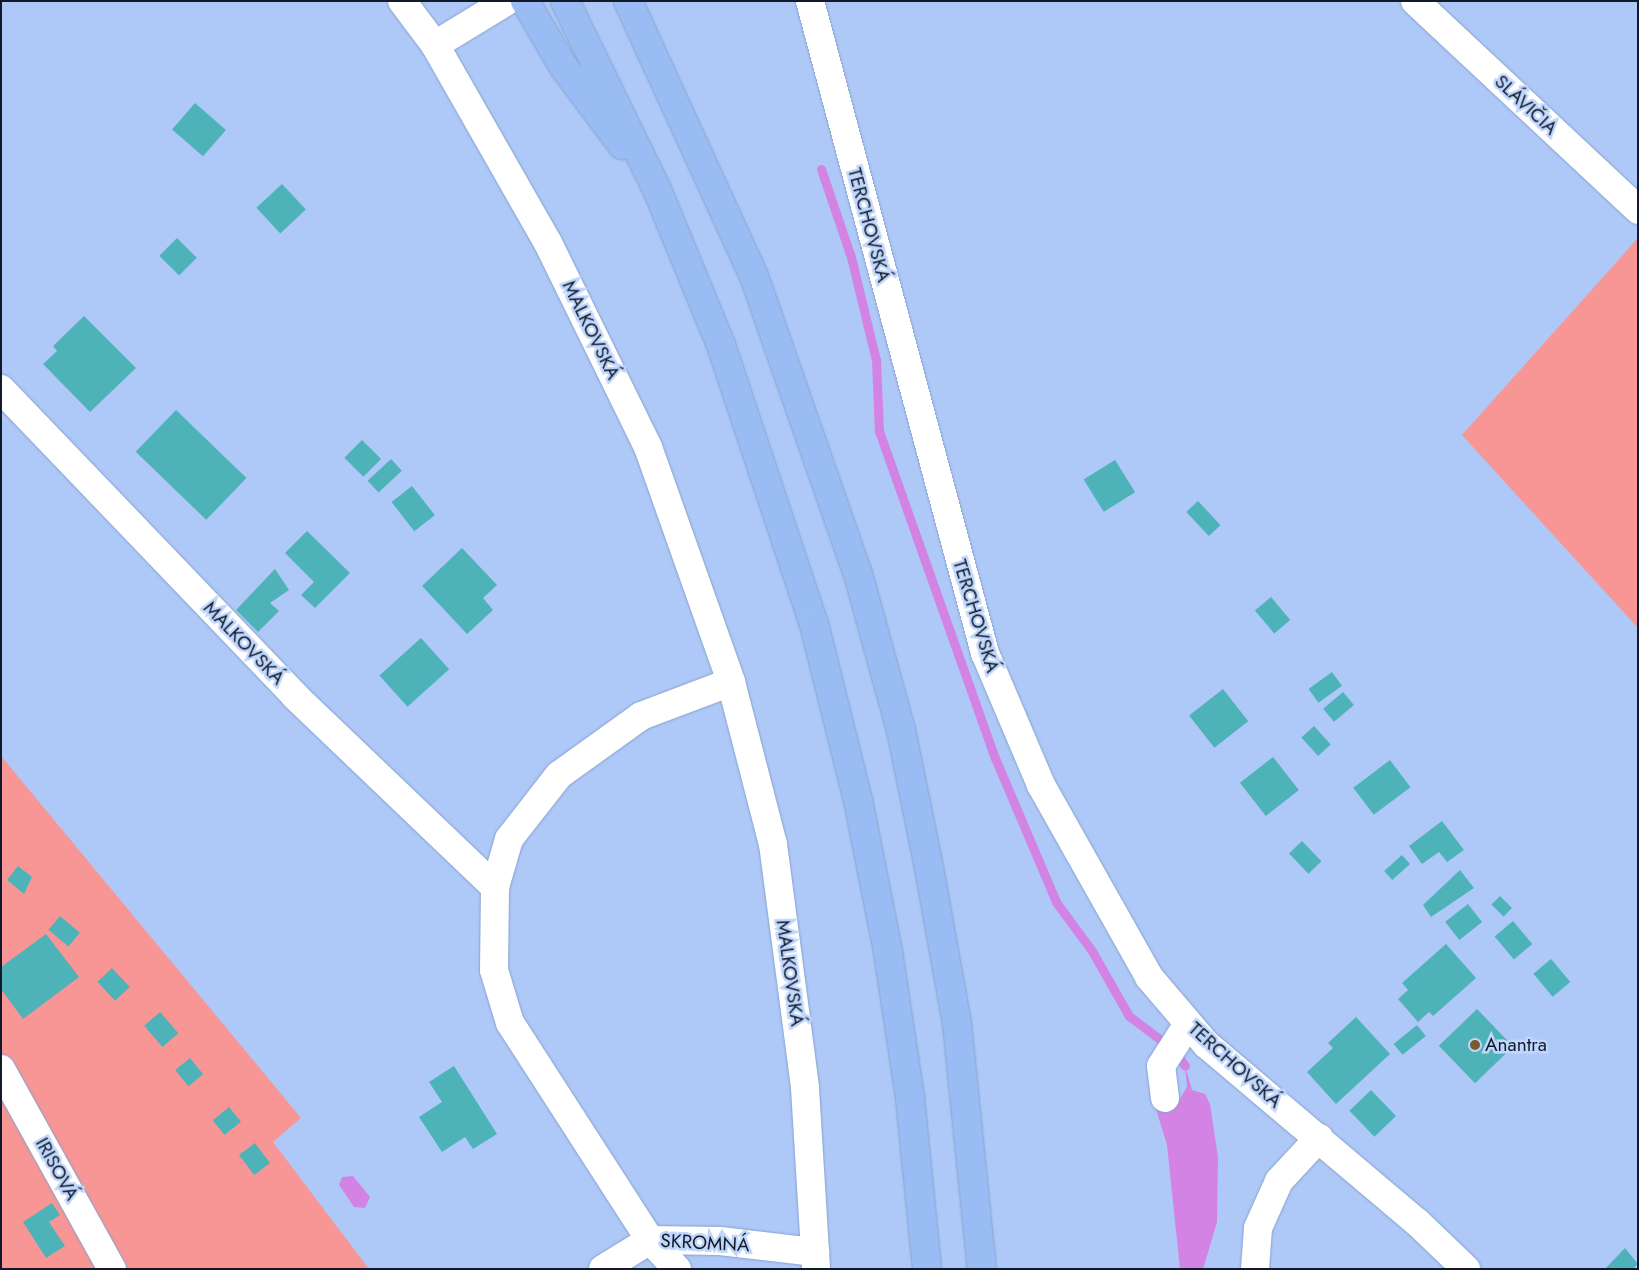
<!DOCTYPE html>
<meta charset="utf-8">
<style>
body{margin:0}
#map{position:relative;width:1639px;height:1270px;overflow:hidden;background:#aec9f7;font-family:Jost,sans-serif}
div>[style]{position:absolute}
[style*='--x']{left:calc(var(--x)*1px);top:calc(var(--y)*1px);width:calc(var(--w)*1px);rotate:calc(var(--a)*1deg)}
.green>*{inset:0;background:#f79695}
.water>*{inset:0;background:#d383e3}
.stream>*{height:9px;margin:-4.5px;padding:0 4.5px;transform-origin:4.5px;border-radius:4.5px;background:#d383e3}
.building>*{inset:0;background:#4db3b9;transform-origin:0 0}
.roads{filter:drop-shadow(0 0 1px #87a2ce) drop-shadow(0 0 1px #87a2ce)}
.minor>*{height:28px;margin:-14px;padding:0 14px;transform-origin:14px;border-radius:14px;background:#fff}
.highway>*{height:28px;margin:-14px;padding:0 14px;transform-origin:14px;border-radius:14px;background:#9abcf5}
.dots>*{width:14px;height:14px;translate:-50% -50%;box-sizing:border-box;border:2px solid #c0d6fb;border-radius:50%}
span{translate:-50% -50%;white-space:nowrap;text-align:center;line-height:1.15;-webkit-text-stroke:5px #c0d6fb;paint-order:stroke}
.street-label{font-size:19px;color:#101a2b}
.poi-label{font-size:19px;color:#101a2b}
.left{translate:0 -50%;text-align:left}
.frame{position:absolute;inset:0;border:2px solid #101a2b;pointer-events:none}
</style>
<div id="map">
<div class="green">
<div style="clip-path:polygon(1638px 238px,1638px 628px,1462px 435px)"></div>
<div style="clip-path:polygon(1px 756px,301px 1118px,273px 1142px,369px 1269px,1px 1269px)"></div>
</div>
<div class="water">
<div style="clip-path:polygon(1185px 1066px,1192px 1090px,1205px 1094px,1210px 1104px,1218px 1157px,1217px 1222px,1203px 1269px,1180px 1269px,1167px 1145px,1156px 1109px,1175px 1107px,1187px 1087px)"></div>
<div style="clip-path:polygon(353px 1176px,370px 1197px,365px 1208px,354px 1207px,339px 1185px,342px 1177px)"></div>
</div>
<div class="stream">
<div style="--x:821;--y:169;--w:93;--a:71.2"></div>
<div style="--x:851;--y:257;--w:106;--a:76.4"></div>
<div style="--x:876;--y:360;--w:71;--a:87.6"></div>
<div style="--x:879;--y:431;--w:347;--a:70.5"></div>
<div style="--x:995;--y:758;--w:156;--a:67"></div>
<div style="--x:1056;--y:902;--w:61;--a:53.7"></div>
<div style="--x:1092;--y:951;--w:75;--a:60.4"></div>
<div style="--x:1129;--y:1016;--w:56;--a:37.1"></div>
<div style="--x:1174;--y:1050;--w:19;--a:55"></div>
</div>
<div class="building">
<div style="left:195px;top:103px;width:41px;height:35px;rotate:41deg"></div>
<div style="left:282px;top:184px;width:35px;height:35px;rotate:47deg"></div>
<div style="left:177px;top:238px;width:28px;height:25px;rotate:45deg"></div>
<div style="clip-path:polygon(84px 316px,136px 368px,90px 412px,43px 364px,57px 351px,53px 346px)"></div>
<div style="left:176px;top:410px;width:98px;height:58px;rotate:44deg"></div>
<div style="left:362px;top:440px;width:27px;height:25px;rotate:45deg"></div>
<div style="left:391px;top:459px;width:16px;height:32px;rotate:47deg"></div>
<div style="left:1115px;top:460px;width:38px;height:37px;rotate:58deg"></div>
<div style="left:412px;top:486px;width:37px;height:26px;rotate:52deg"></div>
<div style="left:1198px;top:501px;width:33px;height:16px;rotate:47deg"></div>
<div style="clip-path:polygon(307px 531px,350px 573px,315px 608px,301px 595px,314px 582px,285px 553px)"></div>
<div style="clip-path:polygon(462px 548px,497px 585px,483px 598px,493px 610px,467px 634px,422px 586px)"></div>
<div style="clip-path:polygon(275px 569px,289px 590px,270px 603px,279px 611px,258px 632px,236px 610px)"></div>
<div style="left:1271px;top:597px;width:30px;height:21px;rotate:50deg"></div>
<div style="left:421px;top:638px;width:42px;height:56px;rotate:48deg"></div>
<div style="left:1332px;top:672px;width:17px;height:29px;rotate:54deg"></div>
<div style="left:1223px;top:689px;width:41px;height:43px;rotate:52deg"></div>
<div style="left:1343px;top:692px;width:17px;height:26px;rotate:50deg"></div>
<div style="left:1314px;top:726px;width:25px;height:17px;rotate:48deg"></div>
<div style="left:1273px;top:757px;width:42px;height:42px;rotate:52deg"></div>
<div style="left:1390px;top:760px;width:34px;height:46px;rotate:53deg"></div>
<div style="clip-path:polygon(1442px 821px,1464px 850px,1447px 862px,1439px 852px,1422px 864px,1409px 846px)"></div>
<div style="left:1302px;top:841px;width:28px;height:18px;rotate:46deg"></div>
<div style="left:1402px;top:855px;width:12px;height:24px;rotate:48deg"></div>
<div style="clip-path:polygon(18px 866px,32px 877px,24px 894px,7px 880px)"></div>
<div style="clip-path:polygon(1460px 870px,1474px 888px,1431px 917px,1423px 905px)"></div>
<div style="left:1500px;top:896px;width:17px;height:12px;rotate:45deg"></div>
<div style="left:1468px;top:904px;width:23px;height:29px;rotate:52deg"></div>
<div style="left:60px;top:916px;width:26px;height:18px;rotate:40deg"></div>
<div style="left:1513px;top:921px;width:30px;height:24px;rotate:50deg"></div>
<div style="clip-path:polygon(46px 934px,79px 977px,23px 1019px,1px 989px,1px 967px)"></div>
<div style="clip-path:polygon(1446px 944px,1476px 978px,1433px 1016px,1429px 1012px,1418px 1022px,1398px 999px,1408px 990px,1402px 983px)"></div>
<div style="left:1551px;top:959px;width:30px;height:23px;rotate:50deg"></div>
<div style="left:112px;top:968px;width:26px;height:20px;rotate:47deg"></div>
<div style="left:1477px;top:1009px;width:52px;height:53px;rotate:46deg"></div>
<div style="left:160px;top:1012px;width:28px;height:21px;rotate:49deg"></div>
<div style="clip-path:polygon(1356px 1017px,1390px 1054px,1336px 1104px,1307px 1072px,1333px 1048px,1328px 1043px)"></div>
<div style="left:1417px;top:1025px;width:14px;height:30px;rotate:51deg"></div>
<div style="left:190px;top:1058px;width:21px;height:19px;rotate:51deg"></div>
<div style="clip-path:polygon(454px 1066px,497px 1134px,473px 1149px,465px 1137px,442px 1152px,419px 1117px,442px 1102px,429px 1082px)"></div>
<div style="left:1371px;top:1090px;width:36px;height:30px;rotate:46deg"></div>
<div style="left:229px;top:1107px;width:19px;height:21px;rotate:51deg"></div>
<div style="left:255px;top:1143px;width:25px;height:20px;rotate:53deg"></div>
<div style="clip-path:polygon(52px 1203px,60px 1215px,49px 1222px,65px 1246px,46px 1258px,23px 1222px)"></div>
<div style="clip-path:polygon(1625px 1248px,1638px 1264px,1633px 1269px,1605px 1269px)"></div>
</div>
<div class="roads">
<div class="minor">
<div style="--x:402;--y:1;--w:55;--a:53.1"></div>
<div style="--x:435;--y:45;--w:228;--a:60.3"></div>
<div style="--x:548;--y:243;--w:227;--a:63.9"></div>
<div style="--x:648;--y:447;--w:249;--a:70.5"></div>
<div style="--x:731;--y:682;--w:167;--a:75.5"></div>
<div style="--x:773;--y:844;--w:246;--a:82.5"></div>
<div style="--x:805;--y:1088;--w:181;--a:86.5"></div>
<div style="--x:810;--y:1;--w:675;--a:74.98"></div>
<div style="--x:985;--y:653;--w:143;--a:67"></div>
<div style="--x:1041;--y:785;--w:220;--a:60.6"></div>
<div style="--x:1149;--y:977;--w:88;--a:49.6"></div>
<div style="--x:1206;--y:1044;--w:276;--a:40.2"></div>
<div style="--x:1417;--y:1222;--w:68;--a:43.8"></div>
<div style="--x:1415;--y:1;--w:306;--a:43.1"></div>
<div style="--x:435;--y:45;--w:84;--a:-31.4"></div>
<div style="--x:1;--y:389;--w:425;--a:46.2"></div>
<div style="--x:295;--y:696;--w:277;--a:43.7"></div>
<div style="--x:1;--y:1069;--w:229;--a:61"></div>
<div style="--x:1165;--y:1098;--w:32;--a:-97"></div>
<div style="--x:1161;--y:1066;--w:50;--a:-57.3"></div>
<div style="--x:603;--y:1269;--w:55;--a:-31.7"></div>
<div style="--x:650;--y:1240;--w:70;--a:0.8"></div>
<div style="--x:720;--y:1241;--w:96;--a:6.6"></div>
<div style="--x:677;--y:1269;--w:40;--a:-133"></div>
<div style="--x:650;--y:1240;--w:258;--a:-122.8"></div>
<div style="--x:510;--y:1023;--w:55;--a:-106.8"></div>
<div style="--x:494;--y:970;--w:83;--a:-89.3"></div>
<div style="--x:495;--y:887;--w:50;--a:-73.7"></div>
<div style="--x:509;--y:839;--w:81;--a:-52"></div>
<div style="--x:559;--y:775;--w:101;--a:-35.7"></div>
<div style="--x:641;--y:716;--w:96;--a:-20.7"></div>
<div style="--x:1255;--y:1269;--w:41;--a:-85.8"></div>
<div style="--x:1258;--y:1228;--w:51;--a:-65.9"></div>
<div style="--x:1279;--y:1181;--w:59;--a:-47.1"></div>
</div>
<div class="highway">
<div style="--x:525;--y:1;--w:75;--a:59.7"></div>
<div style="--x:563;--y:66;--w:99;--a:53.2"></div>
<div style="--x:565;--y:1;--w:212;--a:64"></div>
<div style="--x:658;--y:192;--w:165;--a:67.6"></div>
<div style="--x:721;--y:345;--w:294;--a:71.6"></div>
<div style="--x:814;--y:624;--w:181;--a:76"></div>
<div style="--x:858;--y:800;--w:155;--a:78.8"></div>
<div style="--x:888;--y:952;--w:148;--a:81.4"></div>
<div style="--x:910;--y:1098;--w:172;--a:84.3"></div>
<div style="--x:628;--y:1;--w:302;--a:65.4"></div>
<div style="--x:754;--y:276;--w:316;--a:70.8"></div>
<div style="--x:858;--y:574;--w:162;--a:74.6"></div>
<div style="--x:901;--y:730;--w:141;--a:78.5"></div>
<div style="--x:929;--y:868;--w:158;--a:79.8"></div>
<div style="--x:957;--y:1024;--w:246;--a:84.2"></div>
</div>
</div>
<div class="dots">
<div style="left:1475px;top:1045px;background:#765c2e"></div>
</div>
<div class="street-label">
<span style="left:1526px;top:105px;rotate:43deg">SLÁVIČIA</span>
<span style="left:869px;top:225px;rotate:75deg">TERCHOVSKÁ</span>
<span style="left:591px;top:330px;rotate:64deg">MALKOVSKÁ</span>
<span style="left:976px;top:616px;rotate:73deg">TERCHOVSKÁ</span>
<span style="left:244px;top:643px;rotate:46deg">MALKOVSKÁ</span>
<span style="left:790px;top:973px;rotate:82deg">MALKOVSKÁ</span>
<span style="left:1235px;top:1065px;rotate:42deg">TERCHOVSKÁ</span>
<span style="left:57px;top:1169px;rotate:61deg">IRISOVÁ</span>
<span style="left:705px;top:1243px;rotate:3deg">SKROMNÁ</span>
</div>
<div class="poi-label">
<span class="left" style="left:1485px;top:1045px">Anantra</span>
</div>
<div class="frame"></div>
</div>
